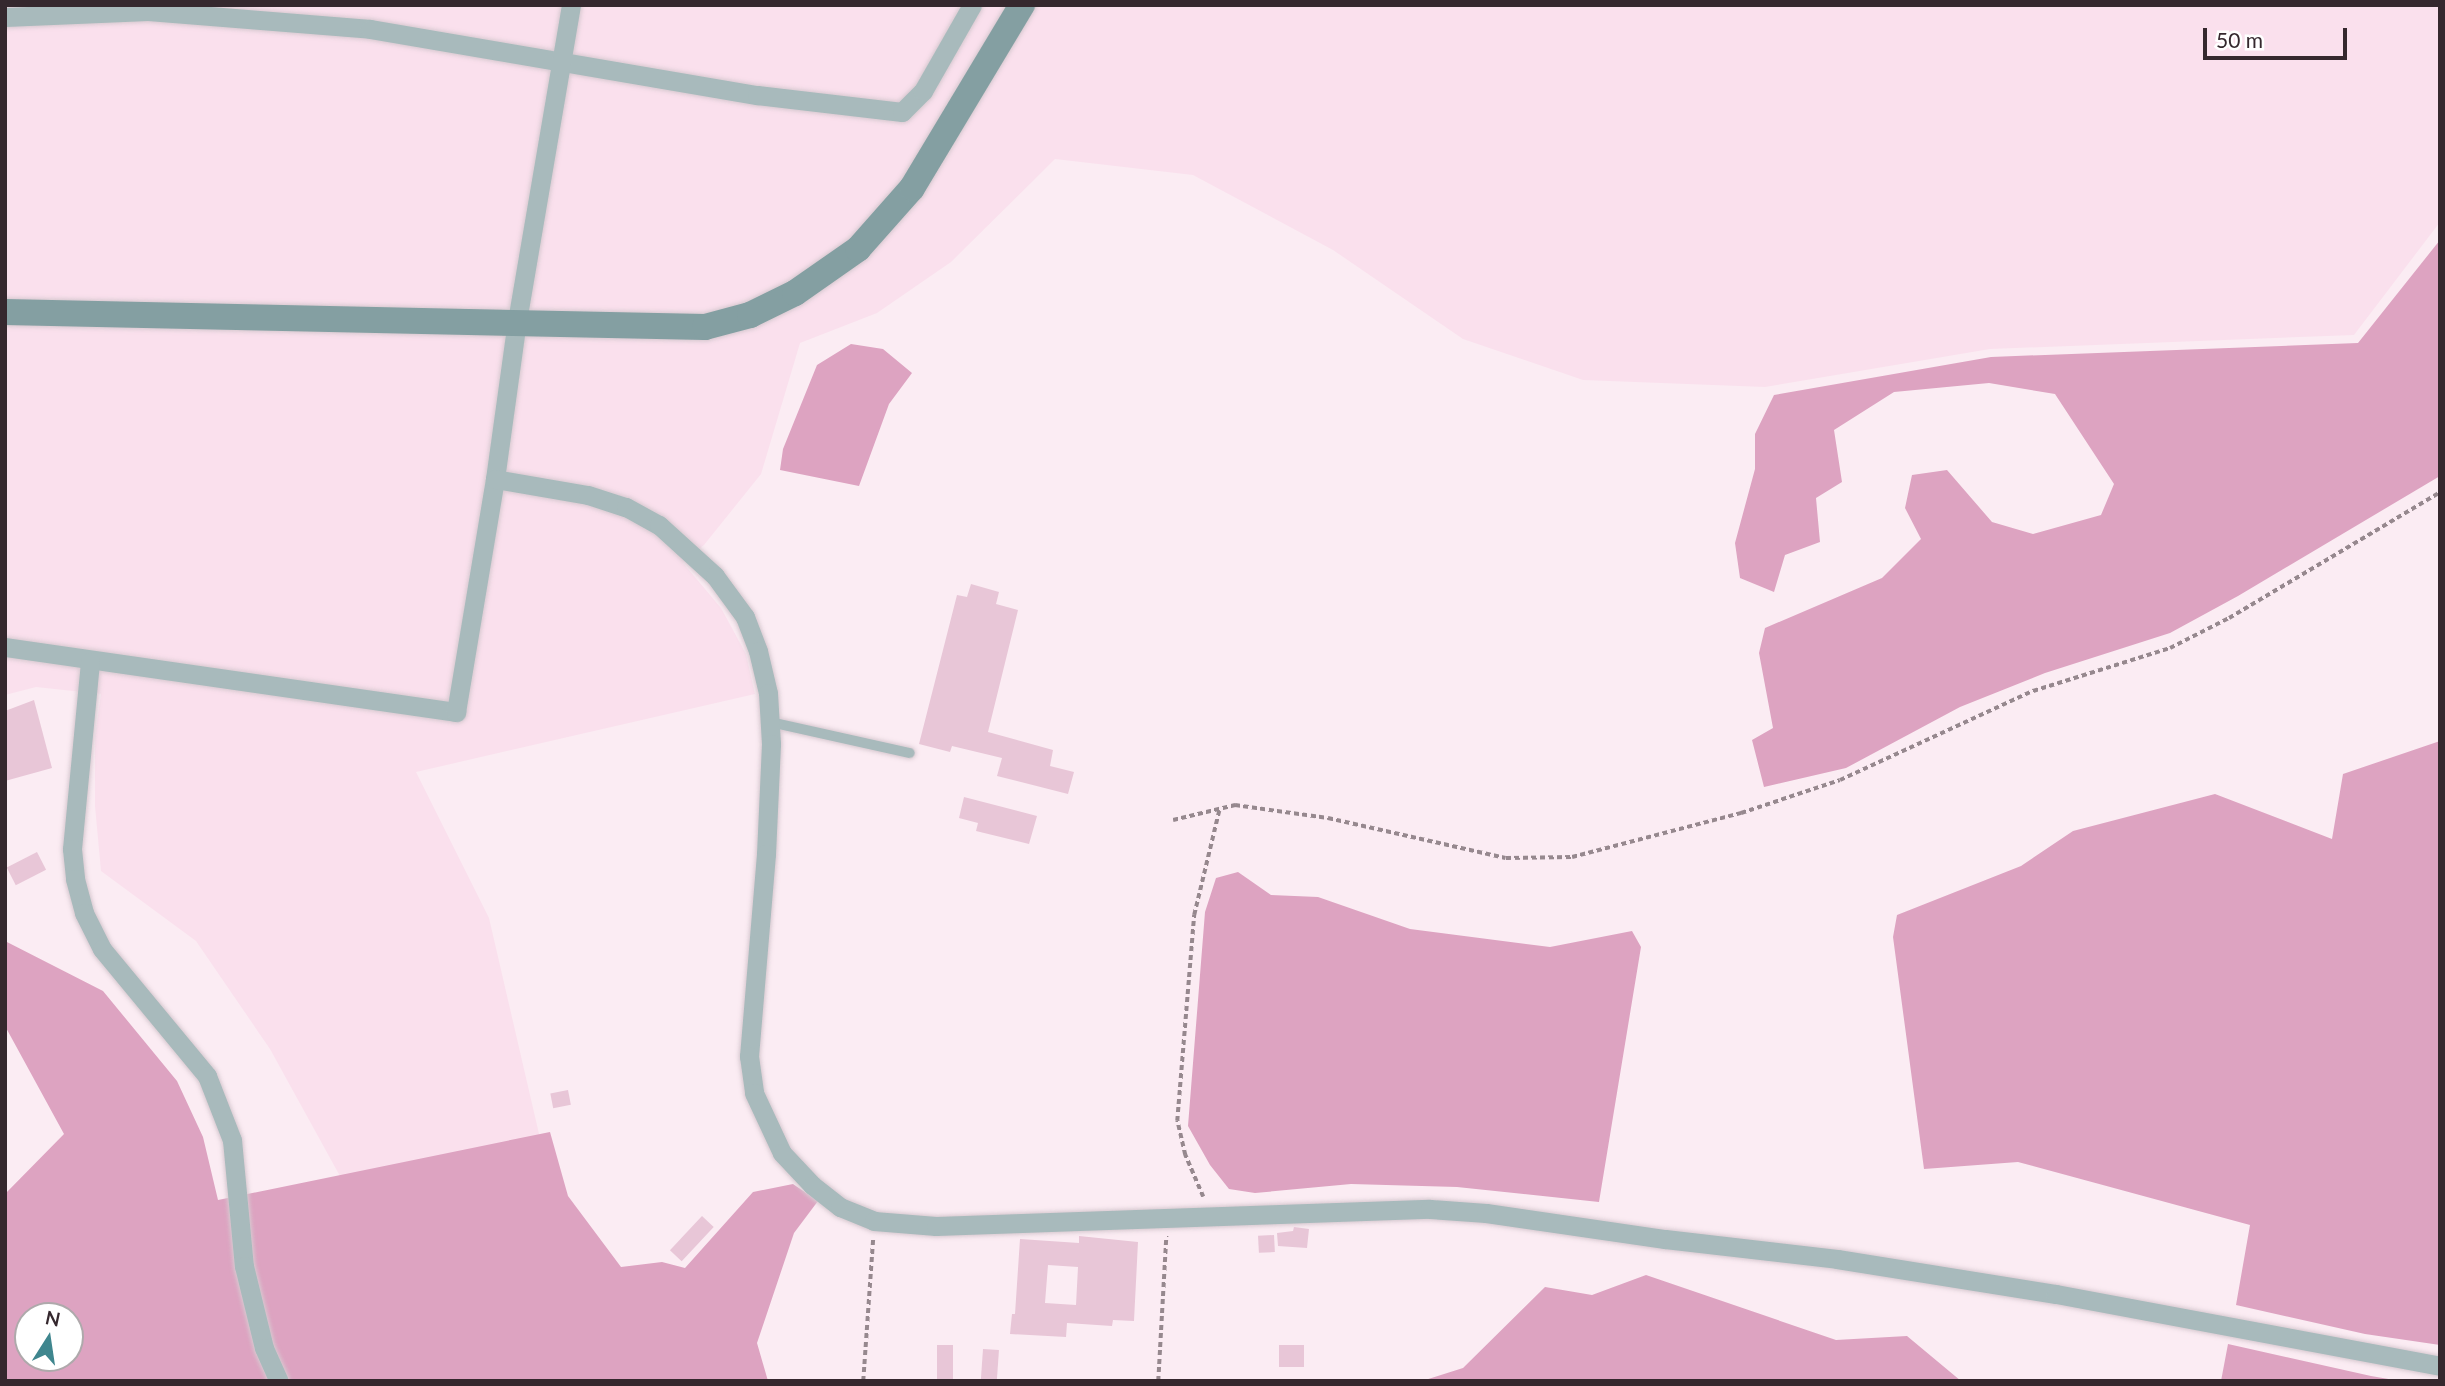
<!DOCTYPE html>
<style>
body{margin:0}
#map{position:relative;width:2445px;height:1386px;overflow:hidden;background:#fbecf3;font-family:Lato,sans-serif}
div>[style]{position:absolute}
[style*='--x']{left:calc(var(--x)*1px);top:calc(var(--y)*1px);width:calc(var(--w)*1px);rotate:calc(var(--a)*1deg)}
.built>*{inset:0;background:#fae0ed}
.forest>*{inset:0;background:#dda3c1}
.building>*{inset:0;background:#e8c6d7;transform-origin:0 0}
.path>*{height:3.5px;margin-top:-1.75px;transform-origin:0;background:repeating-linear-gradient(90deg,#96888e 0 5px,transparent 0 8.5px)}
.roads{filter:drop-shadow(0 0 2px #d7c9d0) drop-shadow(0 0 2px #d7c9d0)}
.lane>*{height:10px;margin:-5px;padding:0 5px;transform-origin:5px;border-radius:5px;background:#a8babc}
.street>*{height:19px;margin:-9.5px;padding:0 9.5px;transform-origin:9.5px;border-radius:9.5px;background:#a8babc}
.secondary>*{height:26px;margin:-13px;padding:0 13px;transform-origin:13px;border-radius:13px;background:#849fa2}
span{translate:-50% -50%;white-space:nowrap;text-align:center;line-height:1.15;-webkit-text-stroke:5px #fff;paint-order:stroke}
.frame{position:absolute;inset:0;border:7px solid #35282e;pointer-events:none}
.north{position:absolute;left:14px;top:1302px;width:70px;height:70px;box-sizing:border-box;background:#fff;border:2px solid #aea9ab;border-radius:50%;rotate:12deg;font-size:19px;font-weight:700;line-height:28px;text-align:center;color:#35282e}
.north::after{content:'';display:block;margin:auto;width:24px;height:32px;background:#3f868e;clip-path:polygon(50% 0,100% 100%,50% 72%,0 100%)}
.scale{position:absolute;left:2203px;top:28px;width:144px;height:32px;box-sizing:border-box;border:4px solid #35282e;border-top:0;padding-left:9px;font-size:21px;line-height:24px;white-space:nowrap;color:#35282e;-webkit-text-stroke:5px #fff;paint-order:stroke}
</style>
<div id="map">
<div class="built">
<div style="clip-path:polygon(5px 5px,2440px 5px,2440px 222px,2354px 335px,1990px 349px,1765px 387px,1583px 380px,1463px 339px,1333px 250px,1193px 175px,1055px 159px,951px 262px,877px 313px,800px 343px,761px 474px,704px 545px,683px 563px,721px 608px,746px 654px,755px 694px,416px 772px,489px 918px,549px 1177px,346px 1187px,270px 1049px,196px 941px,101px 871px,95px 806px,95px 736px,101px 694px,36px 687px,5px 695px)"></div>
</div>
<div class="forest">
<div style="clip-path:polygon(2440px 240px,2440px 476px,2238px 596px,2170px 633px,2045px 673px,1960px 707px,1846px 768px,1764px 787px,1752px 740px,1773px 728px,1759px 653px,1765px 628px,1882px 578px,1921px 539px,1905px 508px,1912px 475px,1947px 470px,1992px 522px,2033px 534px,2101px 515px,2114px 484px,2055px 394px,1989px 383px,1894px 392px,1834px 430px,1842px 482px,1816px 498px,1820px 542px,1785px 555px,1774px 592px,1740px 578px,1735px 543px,1755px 469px,1755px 434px,1774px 395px,1991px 357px,2358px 343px)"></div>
<div style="clip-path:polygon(851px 344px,883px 349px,912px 373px,889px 404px,859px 486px,780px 470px,783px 449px,817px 365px)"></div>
<div style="clip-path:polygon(2440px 741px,2440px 1345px,2365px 1334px,2236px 1305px,2250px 1225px,2018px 1162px,1924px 1169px,1893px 937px,1897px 915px,2021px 866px,2073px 831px,2215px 794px,2332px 839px,2343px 774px)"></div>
<div style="clip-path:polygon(1238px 872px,1271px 895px,1318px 897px,1410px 929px,1550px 947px,1632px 931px,1641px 947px,1599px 1202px,1457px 1187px,1351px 1184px,1255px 1193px,1229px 1189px,1210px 1165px,1188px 1126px,1205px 912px,1216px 878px)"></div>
<div style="clip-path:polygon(evenodd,5px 941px,103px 991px,177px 1081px,203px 1137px,218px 1200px,550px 1132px,568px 1196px,621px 1267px,662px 1262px,685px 1268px,753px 1192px,793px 1184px,818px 1201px,794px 1233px,757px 1343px,768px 1381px,5px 1381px,5px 1194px,64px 1134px,5px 1026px,5px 941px,28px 1316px,70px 1316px,70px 1358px,28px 1358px,28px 1316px)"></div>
<div style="clip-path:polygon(1646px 1275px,1836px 1340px,1907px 1336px,1961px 1381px,1422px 1381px,1463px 1368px,1545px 1287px,1592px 1295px)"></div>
<div style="clip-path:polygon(2228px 1344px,2371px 1376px,2400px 1381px,2221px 1381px)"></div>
</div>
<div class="building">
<div style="clip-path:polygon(971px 584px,999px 592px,996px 604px,1018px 610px,988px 732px,1053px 750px,1050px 766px,1074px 772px,1068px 794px,997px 776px,1002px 758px,952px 746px,950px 752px,919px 744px,957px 595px,967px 597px)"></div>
<div style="clip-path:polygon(34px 700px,52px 768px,5px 781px,5px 711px)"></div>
<div style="clip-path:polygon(964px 797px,1037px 816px,1029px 844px,976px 831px,978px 823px,959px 818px)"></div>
<div style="left:37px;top:852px;width:20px;height:34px;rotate:63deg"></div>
<div style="left:568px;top:1090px;width:15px;height:18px;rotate:79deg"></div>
<div style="left:702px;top:1216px;width:16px;height:47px;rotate:43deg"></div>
<div style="clip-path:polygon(1294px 1227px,1309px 1229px,1307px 1248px,1278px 1246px,1277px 1233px,1293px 1231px)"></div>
<div style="left:1274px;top:1235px;width:17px;height:16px;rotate:87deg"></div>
<div style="clip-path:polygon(evenodd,1079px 1236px,1138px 1242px,1134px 1321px,1113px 1320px,1112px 1326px,1067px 1323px,1066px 1337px,1010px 1334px,1012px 1314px,1015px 1314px,1020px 1239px,1079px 1243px,1079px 1236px,1048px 1265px,1078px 1267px,1076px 1305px,1045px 1303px,1048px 1265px)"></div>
<div style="left:937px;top:1345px;width:16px;height:36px"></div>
<div style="left:1279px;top:1345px;width:25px;height:22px"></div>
<div style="left:983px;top:1349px;width:16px;height:32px;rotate:4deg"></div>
</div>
<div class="path">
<div style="--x:1173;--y:820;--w:64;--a:-13.6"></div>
<div style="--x:1235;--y:805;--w:94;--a:8"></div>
<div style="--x:1328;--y:818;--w:182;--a:12.7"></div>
<div style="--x:1506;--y:858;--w:66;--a:-0.9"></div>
<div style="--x:1572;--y:857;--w:175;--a:-14.6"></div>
<div style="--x:1741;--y:813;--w:104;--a:-18.4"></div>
<div style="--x:1840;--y:780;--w:213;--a:-24.8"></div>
<div style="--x:2033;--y:691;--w:144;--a:-17.4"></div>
<div style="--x:2170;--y:648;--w:66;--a:-27"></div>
<div style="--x:2229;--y:618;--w:246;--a:-30.8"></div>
<div style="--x:1203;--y:1197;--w:46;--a:-113.2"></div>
<div style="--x:1185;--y:1155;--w:35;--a:-103"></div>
<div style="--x:1177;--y:1121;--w:207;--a:-85.3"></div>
<div style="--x:1194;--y:915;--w:107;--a:-76.5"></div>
<div style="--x:863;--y:1381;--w:144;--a:-86"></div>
<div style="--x:1158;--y:1381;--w:145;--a:-86.8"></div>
</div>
<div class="roads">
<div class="lane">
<div style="--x:770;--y:722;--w:143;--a:12.5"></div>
</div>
<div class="street">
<div style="--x:5;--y:17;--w:143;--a:-2.4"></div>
<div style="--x:148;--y:11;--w:223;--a:4.6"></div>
<div style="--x:370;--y:29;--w:393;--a:9.7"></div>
<div style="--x:757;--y:95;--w:146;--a:6.7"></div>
<div style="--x:902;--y:112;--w:30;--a:-45"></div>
<div style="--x:923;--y:91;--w:99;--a:-60.3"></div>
<div style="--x:495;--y:479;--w:160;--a:-82.1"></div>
<div style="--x:517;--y:321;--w:321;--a:-80.3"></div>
<div style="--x:5;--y:647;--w:456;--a:8.2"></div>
<div style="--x:456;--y:712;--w:236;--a:-80.5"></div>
<div style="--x:495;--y:479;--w:94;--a:9.8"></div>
<div style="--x:588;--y:495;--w:40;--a:18"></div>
<div style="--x:626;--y:507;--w:38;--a:29"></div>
<div style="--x:659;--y:525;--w:76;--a:42.3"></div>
<div style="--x:715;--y:576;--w:51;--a:53.8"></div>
<div style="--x:745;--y:617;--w:36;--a:69"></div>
<div style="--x:758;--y:651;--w:43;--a:76.6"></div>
<div style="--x:768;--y:693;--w:51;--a:86.6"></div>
<div style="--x:771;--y:744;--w:110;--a:92.6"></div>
<div style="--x:766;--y:854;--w:203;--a:94.8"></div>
<div style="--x:749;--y:1056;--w:37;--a:82"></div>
<div style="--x:754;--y:1093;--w:66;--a:65"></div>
<div style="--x:782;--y:1153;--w:44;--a:46.8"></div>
<div style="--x:812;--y:1185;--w:36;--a:38"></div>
<div style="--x:840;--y:1207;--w:37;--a:22"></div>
<div style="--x:874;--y:1221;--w:62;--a:4.6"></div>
<div style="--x:936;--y:1226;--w:494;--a:-2"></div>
<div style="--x:1430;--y:1209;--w:56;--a:4.1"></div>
<div style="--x:1486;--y:1213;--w:181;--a:8.3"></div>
<div style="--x:1665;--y:1239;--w:173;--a:6.6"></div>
<div style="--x:1837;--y:1259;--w:222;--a:9.1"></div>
<div style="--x:2056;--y:1294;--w:391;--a:10.6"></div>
<div style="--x:90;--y:662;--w:188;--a:95.5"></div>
<div style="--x:72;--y:849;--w:30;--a:84"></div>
<div style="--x:75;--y:879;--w:35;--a:75"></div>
<div style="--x:84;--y:913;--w:40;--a:63.4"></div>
<div style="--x:102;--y:949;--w:165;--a:50.4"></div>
<div style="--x:207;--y:1076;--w:69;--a:68.7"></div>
<div style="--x:232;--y:1140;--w:127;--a:84.6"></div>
<div style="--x:244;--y:1266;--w:84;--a:76.3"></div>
<div style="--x:264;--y:1348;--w:36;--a:66"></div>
</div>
<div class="secondary">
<div style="--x:5;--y:312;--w:700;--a:1.23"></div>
<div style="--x:705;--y:327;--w:47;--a:-14.9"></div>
<div style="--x:750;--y:315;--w:50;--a:-26.1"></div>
<div style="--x:795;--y:293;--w:77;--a:-34.9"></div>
<div style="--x:858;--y:249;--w:81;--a:-48.5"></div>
<div style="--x:912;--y:188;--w:214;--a:-59"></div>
</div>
</div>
<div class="frame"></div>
<div class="north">N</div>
<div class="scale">50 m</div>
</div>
